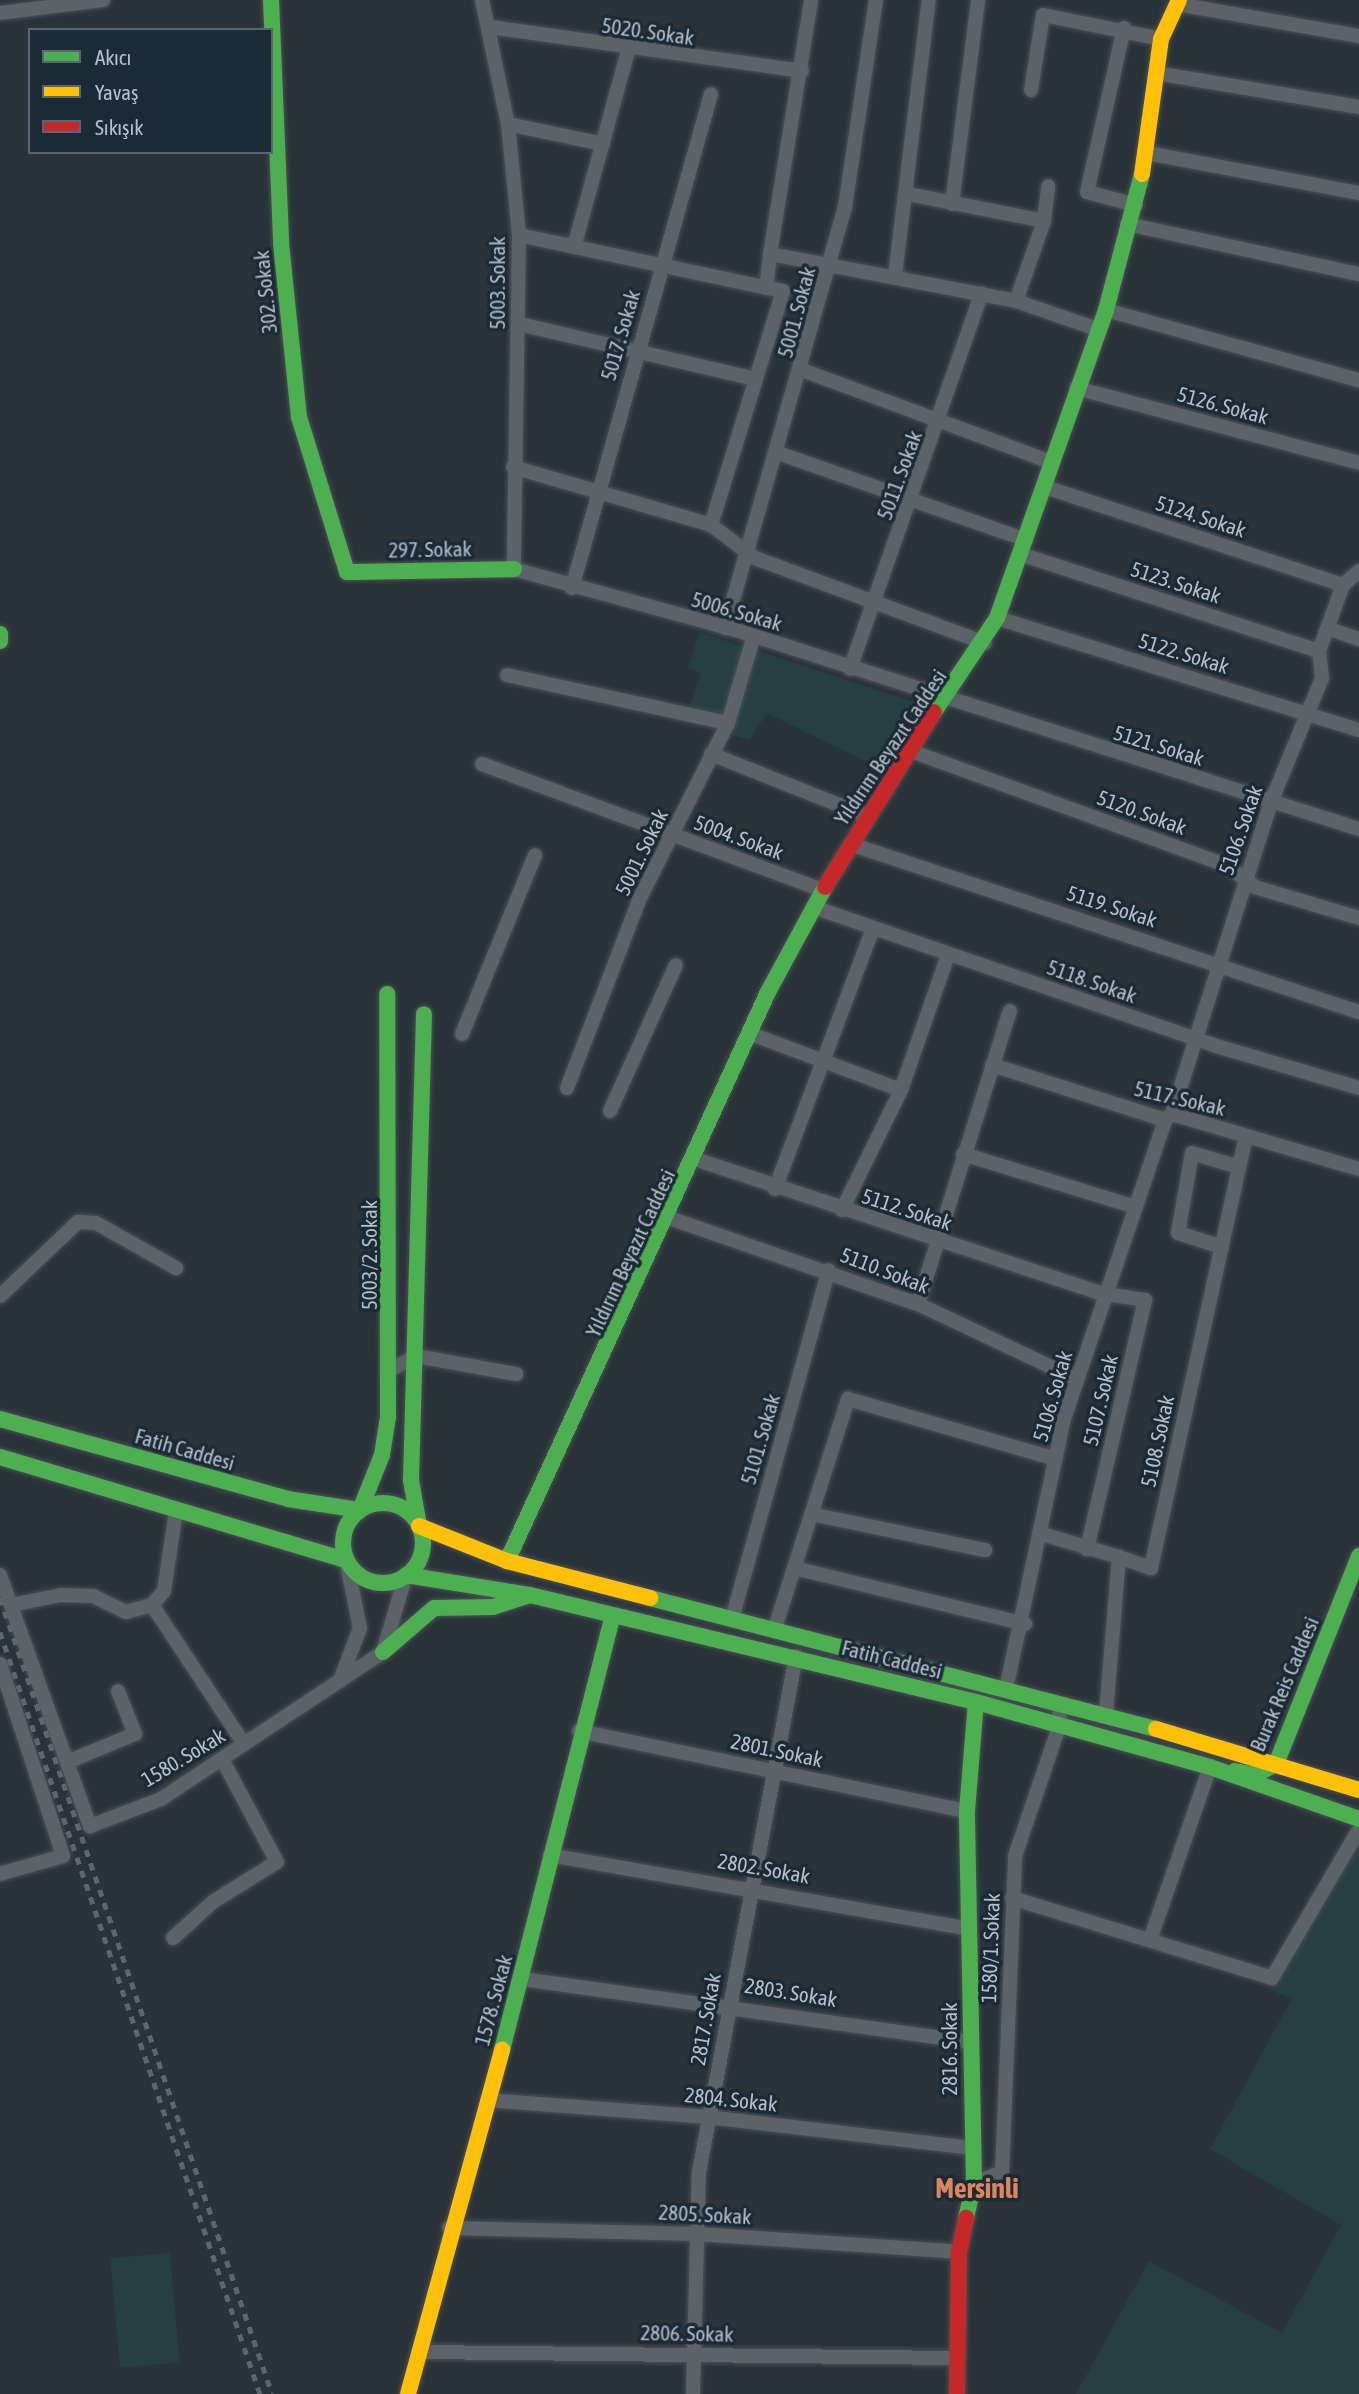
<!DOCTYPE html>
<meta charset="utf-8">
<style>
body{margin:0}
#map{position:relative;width:1359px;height:2394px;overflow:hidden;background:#2a333a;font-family:"Asap Condensed",sans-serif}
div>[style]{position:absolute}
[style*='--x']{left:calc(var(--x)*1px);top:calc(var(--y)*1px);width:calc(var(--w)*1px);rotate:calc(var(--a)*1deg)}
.green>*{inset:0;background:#264041;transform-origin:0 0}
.roads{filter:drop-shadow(0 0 2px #494f54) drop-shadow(0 0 2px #494f54)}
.street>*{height:14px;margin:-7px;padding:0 7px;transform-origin:7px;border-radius:7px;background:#5b6268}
.fast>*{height:16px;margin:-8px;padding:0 8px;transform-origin:8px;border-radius:8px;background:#4caf50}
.fast>.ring{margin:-8px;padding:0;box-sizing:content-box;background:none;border:16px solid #4caf50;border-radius:50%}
.slow>*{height:16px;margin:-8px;padding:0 8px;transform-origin:8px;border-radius:8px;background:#ffc107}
.jam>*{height:16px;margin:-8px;padding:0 8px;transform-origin:8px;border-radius:8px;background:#c62828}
.rail>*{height:5px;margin-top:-2.5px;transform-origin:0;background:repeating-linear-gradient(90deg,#5e656c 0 7px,transparent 0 14px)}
span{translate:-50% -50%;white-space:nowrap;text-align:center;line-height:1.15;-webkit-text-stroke:7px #1c2a36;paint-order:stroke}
.street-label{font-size:21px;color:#b4c0cb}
.district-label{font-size:28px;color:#dd855e;font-weight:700}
.legend{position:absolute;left:28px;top:28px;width:245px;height:126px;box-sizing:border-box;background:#1c2a36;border:2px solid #596672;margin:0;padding:9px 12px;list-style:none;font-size:21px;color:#b4c0cb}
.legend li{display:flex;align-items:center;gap:14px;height:35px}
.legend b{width:35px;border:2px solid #596672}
</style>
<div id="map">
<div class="green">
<div style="clip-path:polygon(699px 632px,932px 708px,887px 772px,767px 713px,749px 740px,729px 734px,689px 709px,700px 673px,688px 668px)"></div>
<div style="clip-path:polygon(1359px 1843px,1359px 2394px,1076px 2394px,1149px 2261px,1282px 2333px,1341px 2225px,1210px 2149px,1292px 1998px,1271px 1991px)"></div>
<div style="left:170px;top:2253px;width:110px;height:60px;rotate:85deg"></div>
</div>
<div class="roads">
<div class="street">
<div style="--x:482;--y:0;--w:127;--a:78.2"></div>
<div style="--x:508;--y:124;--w:112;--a:84.3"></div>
<div style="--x:519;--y:235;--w:334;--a:90.9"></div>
<div style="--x:514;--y:569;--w:237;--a:15.4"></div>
<div style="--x:742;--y:632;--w:648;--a:17.71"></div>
<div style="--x:1177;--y:4;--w:185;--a:10"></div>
<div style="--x:0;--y:13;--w:104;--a:-7.2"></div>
<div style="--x:490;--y:27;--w:315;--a:8"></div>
<div style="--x:1124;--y:28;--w:168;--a:102.7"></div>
<div style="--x:1087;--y:192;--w:51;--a:14.9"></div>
<div style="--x:1156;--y:73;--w:206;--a:9.5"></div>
<div style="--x:1031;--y:90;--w:76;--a:-80.9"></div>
<div style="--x:1043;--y:15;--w:120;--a:11.5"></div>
<div style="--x:508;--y:124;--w:97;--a:11.9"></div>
<div style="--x:1147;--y:153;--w:216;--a:10.7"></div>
<div style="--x:908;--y:194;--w:139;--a:11.2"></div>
<div style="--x:952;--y:204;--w:206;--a:-82.7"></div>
<div style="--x:1127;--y:224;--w:237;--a:12.2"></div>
<div style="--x:519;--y:235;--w:270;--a:12"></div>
<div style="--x:783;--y:291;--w:245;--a:107.1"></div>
<div style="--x:574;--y:247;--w:203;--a:-74.6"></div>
<div style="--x:770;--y:254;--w:257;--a:-80.8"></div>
<div style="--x:895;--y:275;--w:277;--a:-83"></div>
<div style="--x:766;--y:288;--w:34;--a:-83"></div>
<div style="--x:770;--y:254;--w:250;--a:10.8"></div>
<div style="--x:1016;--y:301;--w:86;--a:19.1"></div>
<div style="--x:1016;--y:301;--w:85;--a:-70.7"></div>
<div style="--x:1044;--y:221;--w:35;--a:-83"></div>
<div style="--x:1106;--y:310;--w:263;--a:15.5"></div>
<div style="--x:519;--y:324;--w:243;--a:13.1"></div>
<div style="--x:802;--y:370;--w:265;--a:20.3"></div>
<div style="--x:1076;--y:388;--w:293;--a:14.8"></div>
<div style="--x:778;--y:453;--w:263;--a:19.3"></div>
<div style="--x:513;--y:467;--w:206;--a:16.3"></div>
<div style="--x:711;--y:525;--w:55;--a:36.9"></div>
<div style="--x:755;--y:558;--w:245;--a:20.3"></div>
<div style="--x:1045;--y:487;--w:314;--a:18.2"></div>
<div style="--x:1020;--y:554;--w:314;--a:18"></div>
<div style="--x:572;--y:588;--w:513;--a:-74.28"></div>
<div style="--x:997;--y:618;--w:379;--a:17.2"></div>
<div style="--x:725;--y:628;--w:438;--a:-74.1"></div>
<div style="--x:845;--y:207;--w:209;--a:-81.5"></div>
<div style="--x:1327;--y:628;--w:34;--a:19"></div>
<div style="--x:850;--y:669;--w:398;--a:-70.7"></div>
<div style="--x:507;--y:675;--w:226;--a:12.3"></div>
<div style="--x:908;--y:750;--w:338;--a:19.9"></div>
<div style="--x:1226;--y:865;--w:36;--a:37"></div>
<div style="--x:1255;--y:887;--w:109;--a:16.6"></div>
<div style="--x:711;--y:754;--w:165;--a:21.7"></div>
<div style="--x:482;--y:764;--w:364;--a:20.3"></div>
<div style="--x:850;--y:844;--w:536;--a:18.27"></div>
<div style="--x:813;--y:907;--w:423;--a:19"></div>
<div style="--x:1213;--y:1045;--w:152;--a:16.4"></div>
<div style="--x:462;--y:1034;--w:193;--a:-67.8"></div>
<div style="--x:751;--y:1034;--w:160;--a:20.5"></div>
<div style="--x:992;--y:1065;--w:182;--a:17.6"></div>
<div style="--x:1165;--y:1120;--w:9;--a:-41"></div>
<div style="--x:1172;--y:1114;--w:195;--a:16.4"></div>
<div style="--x:567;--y:1088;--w:201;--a:-69"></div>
<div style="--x:639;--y:900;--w:198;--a:-63.3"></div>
<div style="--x:728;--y:723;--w:91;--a:-73.4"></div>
<div style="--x:610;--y:1111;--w:160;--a:-65.7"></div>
<div style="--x:1172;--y:1114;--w:327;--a:-72.4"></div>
<div style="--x:1271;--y:802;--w:134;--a:-67.6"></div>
<div style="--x:1322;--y:678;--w:27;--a:-96"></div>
<div style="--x:1319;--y:651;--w:70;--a:-70"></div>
<div style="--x:1343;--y:585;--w:21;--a:-41"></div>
<div style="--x:963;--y:1154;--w:180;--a:17.1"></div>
<div style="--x:695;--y:1159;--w:426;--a:18.3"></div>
<div style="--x:1099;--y:1293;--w:47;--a:8.7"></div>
<div style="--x:1145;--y:1300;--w:256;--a:103.1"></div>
<div style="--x:775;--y:1189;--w:279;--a:-69.4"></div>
<div style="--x:842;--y:1210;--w:134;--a:-63.8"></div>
<div style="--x:901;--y:1090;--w:143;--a:-70.8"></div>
<div style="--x:669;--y:1218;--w:263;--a:19.1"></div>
<div style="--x:918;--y:1304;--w:176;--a:25.3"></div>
<div style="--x:1222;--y:1247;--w:46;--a:-162.3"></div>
<div style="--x:1178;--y:1233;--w:81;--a:-80.1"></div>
<div style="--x:1192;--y:1153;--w:49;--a:16.6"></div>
<div style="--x:0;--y:1296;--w:108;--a:-43.5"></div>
<div style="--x:78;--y:1222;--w:18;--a:3"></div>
<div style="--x:96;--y:1223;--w:92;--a:29.4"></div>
<div style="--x:918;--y:1304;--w:307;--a:-72.6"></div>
<div style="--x:390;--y:1370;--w:30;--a:-28"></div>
<div style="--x:416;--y:1356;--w:102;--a:10.2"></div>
<div style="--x:176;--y:1511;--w:81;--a:98.5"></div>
<div style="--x:164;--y:1591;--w:18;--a:131"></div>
<div style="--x:152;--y:1605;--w:167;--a:56.5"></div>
<div style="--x:811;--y:1514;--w:178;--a:11.7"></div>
<div style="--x:1039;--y:1533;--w:84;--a:16.7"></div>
<div style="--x:794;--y:1568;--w:238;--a:13.6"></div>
<div style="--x:0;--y:1575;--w:267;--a:70.3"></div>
<div style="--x:90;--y:1826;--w:76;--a:-20.8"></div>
<div style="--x:161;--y:1799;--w:266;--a:-33.5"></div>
<div style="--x:383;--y:1652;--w:80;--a:-73.4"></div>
<div style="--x:11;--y:1605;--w:51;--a:-11.3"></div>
<div style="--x:61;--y:1595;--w:32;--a:2"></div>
<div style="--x:93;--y:1596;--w:37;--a:26"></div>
<div style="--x:126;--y:1612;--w:27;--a:-15"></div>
<div style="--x:732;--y:1619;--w:362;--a:-74.5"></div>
<div style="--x:774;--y:1631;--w:244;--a:-72.3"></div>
<div style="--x:848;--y:1399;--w:216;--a:16.1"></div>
<div style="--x:0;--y:1664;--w:202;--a:71.8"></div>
<div style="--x:63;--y:1856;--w:66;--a:164.1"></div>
<div style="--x:340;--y:1681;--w:57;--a:-69.3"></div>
<div style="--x:360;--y:1628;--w:69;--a:-101.6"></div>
<div style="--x:1006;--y:1689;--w:276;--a:-77.9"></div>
<div style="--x:1064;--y:1419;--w:316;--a:-71.3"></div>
<div style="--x:1106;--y:1714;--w:158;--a:-85.3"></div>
<div style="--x:1119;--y:1557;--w:34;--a:19"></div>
<div style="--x:1151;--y:1568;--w:442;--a:-77.6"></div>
<div style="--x:579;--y:1731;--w:396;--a:11.7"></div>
<div style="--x:67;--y:1762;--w:74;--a:-22.4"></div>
<div style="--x:135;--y:1734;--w:46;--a:-111.6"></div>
<div style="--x:550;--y:1855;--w:426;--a:10"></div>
<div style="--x:1012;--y:1898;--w:272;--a:17.1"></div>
<div style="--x:1272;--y:1978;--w:172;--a:-59.6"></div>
<div style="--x:173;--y:1938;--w:55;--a:-42.1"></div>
<div style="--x:214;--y:1901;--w:74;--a:-31.8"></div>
<div style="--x:277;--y:1862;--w:117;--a:-118.1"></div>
<div style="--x:1150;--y:1940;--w:183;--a:-70.9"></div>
<div style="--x:522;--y:1979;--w:452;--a:8"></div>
<div style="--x:487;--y:2100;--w:222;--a:4.4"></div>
<div style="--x:708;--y:2117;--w:264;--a:6.7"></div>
<div style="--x:974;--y:2183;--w:30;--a:-21"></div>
<div style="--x:1002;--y:2172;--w:316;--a:-87.6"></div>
<div style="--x:1015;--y:1856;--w:139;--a:-71.2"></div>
<div style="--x:1060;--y:1724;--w:21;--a:-93"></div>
<div style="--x:449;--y:2228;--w:249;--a:1.4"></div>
<div style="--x:698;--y:2234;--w:262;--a:3.9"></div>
<div style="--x:419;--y:2352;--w:536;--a:0.64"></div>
<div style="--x:693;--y:2394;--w:222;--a:-88.5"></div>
<div style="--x:699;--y:2172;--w:525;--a:-79.35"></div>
</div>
<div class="fast">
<div style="--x:271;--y:0;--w:243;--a:87.6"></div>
<div style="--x:281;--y:243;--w:175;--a:84.1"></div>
<div style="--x:299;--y:417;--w:162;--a:72.8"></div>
<div style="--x:347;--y:572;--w:167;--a:-1"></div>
<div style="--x:0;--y:634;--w:7;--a:90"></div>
<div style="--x:934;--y:712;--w:113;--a:-56.2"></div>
<div style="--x:997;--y:618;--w:327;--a:-70.5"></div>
<div style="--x:1106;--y:310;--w:141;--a:-75.2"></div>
<div style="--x:0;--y:1419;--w:299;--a:15.5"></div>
<div style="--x:288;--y:1499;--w:73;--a:8.7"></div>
<div style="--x:0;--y:1457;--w:361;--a:16.6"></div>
<div class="ring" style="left:343px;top:1503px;width:64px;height:64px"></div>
<div style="--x:360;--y:1510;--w:59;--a:-68.2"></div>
<div style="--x:382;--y:1455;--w:38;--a:-81"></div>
<div style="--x:388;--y:1417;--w:423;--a:-90.1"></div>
<div style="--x:419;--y:1526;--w:47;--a:-99.9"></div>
<div style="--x:411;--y:1480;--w:466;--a:-88.4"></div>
<div style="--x:507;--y:1561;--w:626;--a:-65.36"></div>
<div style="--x:768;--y:992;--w:119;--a:-61.5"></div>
<div style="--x:406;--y:1575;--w:126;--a:9.2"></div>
<div style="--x:530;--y:1595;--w:459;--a:13.5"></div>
<div style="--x:976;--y:1702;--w:243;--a:15.5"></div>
<div style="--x:1210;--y:1767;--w:158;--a:19.2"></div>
<div style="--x:650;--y:1598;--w:523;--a:14.51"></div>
<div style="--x:383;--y:1652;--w:67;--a:-40.8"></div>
<div style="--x:434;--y:1608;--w:59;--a:-1"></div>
<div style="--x:493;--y:1607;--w:36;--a:-18"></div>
<div style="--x:1235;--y:1771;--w:20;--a:11"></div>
<div style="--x:1255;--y:1775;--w:24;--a:-28"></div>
<div style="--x:1276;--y:1764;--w:224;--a:-68.2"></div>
<div style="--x:502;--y:2050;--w:448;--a:-75.7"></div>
<div style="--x:966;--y:2218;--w:36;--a:-77"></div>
<div style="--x:974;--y:2183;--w:372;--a:-91.1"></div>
<div style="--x:967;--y:1811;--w:109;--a:-85.3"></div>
</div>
<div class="slow">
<div style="--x:1142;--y:174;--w:136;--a:-82"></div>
<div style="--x:1161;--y:39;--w:43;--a:-65.2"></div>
<div style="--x:419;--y:1526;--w:95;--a:21.7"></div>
<div style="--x:507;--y:1561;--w:148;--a:14.5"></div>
<div style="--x:1156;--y:1729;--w:212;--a:16.7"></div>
<div style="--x:408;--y:2394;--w:357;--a:-74.7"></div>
</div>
<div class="jam">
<div style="--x:825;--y:887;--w:206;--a:-58.1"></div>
<div style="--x:957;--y:2394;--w:142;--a:-89.2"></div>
<div style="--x:959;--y:2252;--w:35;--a:-78"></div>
</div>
</div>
<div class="rail">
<div style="--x:0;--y:1598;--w:841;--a:71.13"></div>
<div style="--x:0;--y:1632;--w:805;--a:71.16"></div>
</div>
<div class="street-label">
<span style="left:648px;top:31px;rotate:8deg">5020. Sokak</span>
<span style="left:497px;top:283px;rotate:-90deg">5003. Sokak</span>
<span style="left:265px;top:292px;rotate:-96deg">302. Sokak</span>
<span style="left:796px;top:312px;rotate:-75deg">5001. Sokak</span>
<span style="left:620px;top:335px;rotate:-74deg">5017. Sokak</span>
<span style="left:1223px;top:405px;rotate:15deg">5126. Sokak</span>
<span style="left:899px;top:475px;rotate:-70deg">5011. Sokak</span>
<span style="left:1201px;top:516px;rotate:18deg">5124. Sokak</span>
<span style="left:430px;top:549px;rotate:-1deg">297. Sokak</span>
<span style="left:1176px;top:582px;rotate:18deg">5123. Sokak</span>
<span style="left:737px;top:611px;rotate:16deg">5006. Sokak</span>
<span style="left:1184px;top:653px;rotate:17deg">5122. Sokak</span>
<span style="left:1159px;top:745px;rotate:17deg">5121. Sokak</span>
<span style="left:890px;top:747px;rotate:-56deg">Yıldırım Beyazıt Caddesi</span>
<span style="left:1142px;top:812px;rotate:20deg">5120. Sokak</span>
<span style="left:1240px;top:830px;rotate:-71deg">5106. Sokak</span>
<span style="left:739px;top:837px;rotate:20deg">5004. Sokak</span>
<span style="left:641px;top:852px;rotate:-64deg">5001. Sokak</span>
<span style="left:1112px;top:906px;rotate:18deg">5119. Sokak</span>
<span style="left:1092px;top:981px;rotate:19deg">5118. Sokak</span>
<span style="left:1180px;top:1098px;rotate:13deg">5117. Sokak</span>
<span style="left:907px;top:1209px;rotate:18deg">5112. Sokak</span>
<span style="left:630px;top:1253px;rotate:-65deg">Yıldırım Beyazıt Caddesi</span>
<span style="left:369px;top:1255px;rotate:-90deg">5003/2. Sokak</span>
<span style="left:885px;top:1270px;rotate:21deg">5110. Sokak</span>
<span style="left:1052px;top:1396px;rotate:-74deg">5106. Sokak</span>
<span style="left:1100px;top:1400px;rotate:-77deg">5107. Sokak</span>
<span style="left:760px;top:1439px;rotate:-74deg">5101. Sokak</span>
<span style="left:1157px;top:1441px;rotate:-78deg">5108. Sokak</span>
<span style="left:185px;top:1449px;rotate:16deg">Fatih Caddesi</span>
<span style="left:892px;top:1659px;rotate:14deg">Fatih Caddesi</span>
<span style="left:1284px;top:1684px;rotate:-67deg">Burak Reis Caddesi</span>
<span style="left:777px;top:1750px;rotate:12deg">2801. Sokak</span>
<span style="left:183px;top:1757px;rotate:-31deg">1580. Sokak</span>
<span style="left:764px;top:1868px;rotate:10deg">2802. Sokak</span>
<span style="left:990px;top:1948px;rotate:-88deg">1580/1. Sokak</span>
<span style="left:791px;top:1992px;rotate:9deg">2803. Sokak</span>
<span style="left:493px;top:2000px;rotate:-75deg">1578. Sokak</span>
<span style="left:705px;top:2019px;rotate:-80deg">2817. Sokak</span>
<span style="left:949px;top:2049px;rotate:-90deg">2816. Sokak</span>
<span style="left:731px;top:2099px;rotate:6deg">2804. Sokak</span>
<span style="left:705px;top:2214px;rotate:3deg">2805. Sokak</span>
<span style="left:687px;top:2333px;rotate:1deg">2806. Sokak</span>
</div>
<div class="district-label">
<span style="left:977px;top:2188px">Mersinli</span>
</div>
<ul class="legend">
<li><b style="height:9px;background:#4caf50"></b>Akıcı</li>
<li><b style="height:9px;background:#ffc107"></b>Yavaş</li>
<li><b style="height:9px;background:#c62828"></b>Sıkışık</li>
</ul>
</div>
